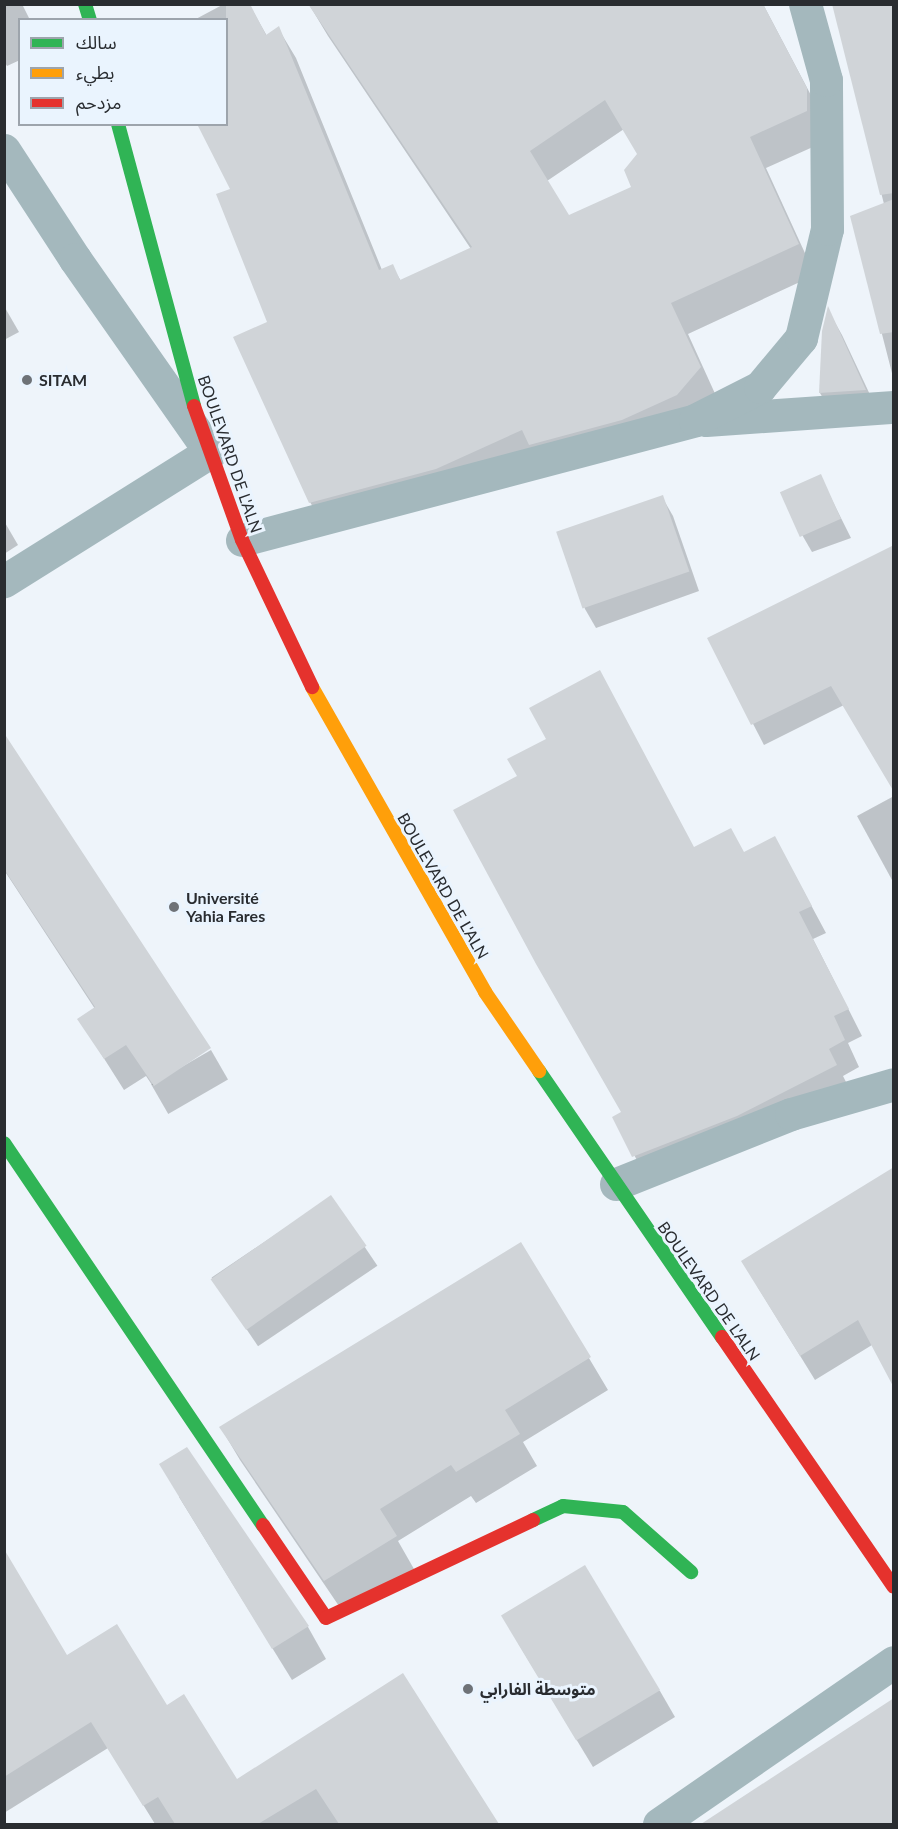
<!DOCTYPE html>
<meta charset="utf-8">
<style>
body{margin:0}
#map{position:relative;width:898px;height:1829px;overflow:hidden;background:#eef4fa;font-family:Lato,"Noto Sans Arabic",sans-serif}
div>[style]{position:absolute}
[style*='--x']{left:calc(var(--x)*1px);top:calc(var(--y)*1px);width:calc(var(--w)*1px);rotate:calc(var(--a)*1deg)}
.shadow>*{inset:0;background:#0003;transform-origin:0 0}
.building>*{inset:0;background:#d0d4d8;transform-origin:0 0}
.street>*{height:33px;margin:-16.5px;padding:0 16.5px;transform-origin:16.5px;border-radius:16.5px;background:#a4b8bd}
.fast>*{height:14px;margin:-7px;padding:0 7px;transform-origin:7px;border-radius:7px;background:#30b455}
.slow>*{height:14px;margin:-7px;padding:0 7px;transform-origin:7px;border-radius:7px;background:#ff9f0a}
.jam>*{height:14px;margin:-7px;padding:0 7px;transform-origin:7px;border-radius:7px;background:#e5322d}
.dots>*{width:16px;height:16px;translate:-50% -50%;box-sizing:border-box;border:3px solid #eaf4fe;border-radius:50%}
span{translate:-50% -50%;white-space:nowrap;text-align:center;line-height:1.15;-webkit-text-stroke:6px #eaf4fe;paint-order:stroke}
.poi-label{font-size:16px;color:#292c30;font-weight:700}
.left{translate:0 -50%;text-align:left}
.street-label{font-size:16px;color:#292c30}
.frame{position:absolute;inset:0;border:6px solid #292c30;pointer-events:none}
.legend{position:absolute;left:18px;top:18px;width:210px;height:108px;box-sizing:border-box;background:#eaf4fe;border:2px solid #9da4ac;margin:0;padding:8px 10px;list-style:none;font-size:18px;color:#292c30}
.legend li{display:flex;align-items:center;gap:12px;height:30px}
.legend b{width:30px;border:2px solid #9da4ac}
</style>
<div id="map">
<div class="shadow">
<div style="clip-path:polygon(4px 4px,22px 4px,30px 20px,20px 20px,20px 60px,7px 66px,4px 61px)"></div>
<div style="clip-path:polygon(evenodd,224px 4px,249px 4px,267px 36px,278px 28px,296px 58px,382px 270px,392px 266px,401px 281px,471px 249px,328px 36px,310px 6px,763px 4px,824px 120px,824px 142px,766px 168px,815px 275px,688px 334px,717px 398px,328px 533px,310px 502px,269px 323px,232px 189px,226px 124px,226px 20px,194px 20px,224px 4px,624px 129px,639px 154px,633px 188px,568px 217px,547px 181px,624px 129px)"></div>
<div style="clip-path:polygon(833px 4px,894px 4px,894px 381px,852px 217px,884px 204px)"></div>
<div style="clip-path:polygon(4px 306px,19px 332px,4px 340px)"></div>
<div style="clip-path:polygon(828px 310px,842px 335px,880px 416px,835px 419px,820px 393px,823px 331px)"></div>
<div style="clip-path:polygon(820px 476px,851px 538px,812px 552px,801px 533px)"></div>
<div style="clip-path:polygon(662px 497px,673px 516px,699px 591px,596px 628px,585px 609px,558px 533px)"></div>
<div style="clip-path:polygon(4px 521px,18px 545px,4px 554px)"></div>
<div style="clip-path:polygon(894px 547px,844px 705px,764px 745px,709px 639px)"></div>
<div style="clip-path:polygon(4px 736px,209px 1047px,152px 1085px,146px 1076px,124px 1090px,79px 1019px,95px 1009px,4px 870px)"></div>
<div style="clip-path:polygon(894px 796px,894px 879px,892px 880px,857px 816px)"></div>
<div style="clip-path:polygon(694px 849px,744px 854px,789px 864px,826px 933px,813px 939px,862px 1036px,848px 1043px,859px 1067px,843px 1076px,851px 1092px,649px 1183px,614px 1117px,623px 1112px)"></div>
<div style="left:211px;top:1050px;width:34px;height:69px;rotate:60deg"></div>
<div style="clip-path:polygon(894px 1169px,872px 1345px,815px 1380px,757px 1286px)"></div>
<div style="left:331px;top:1197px;width:83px;height:144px;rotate:56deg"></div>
<div style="clip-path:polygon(521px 1244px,608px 1390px,523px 1442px,537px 1466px,476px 1503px,471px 1496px,398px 1541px,414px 1569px,343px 1612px,240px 1460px,221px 1428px)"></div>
<div style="clip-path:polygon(187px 1449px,308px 1627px,326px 1659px,292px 1680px,179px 1497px)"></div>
<div style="clip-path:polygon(4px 1552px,67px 1657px,167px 1707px,237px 1781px,402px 1676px,496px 1824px,155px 1824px,108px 1748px,4px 1813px)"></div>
<div style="clip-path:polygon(518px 1643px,660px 1691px,675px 1717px,593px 1767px)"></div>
<div style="clip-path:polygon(884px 1706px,894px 1720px,894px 1824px,703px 1824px)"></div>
</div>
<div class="building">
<div style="clip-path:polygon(evenodd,226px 4px,250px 4px,266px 35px,279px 26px,379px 270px,393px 264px,400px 280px,472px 247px,308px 4px,763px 4px,807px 88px,807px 111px,750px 137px,799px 244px,671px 303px,701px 367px,677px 395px,622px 420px,529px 445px,522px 430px,436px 469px,309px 503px,233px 337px,267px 322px,216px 194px,230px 189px,197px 124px,226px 124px,226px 4px,605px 100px,637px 154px,624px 170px,631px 187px,569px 215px,530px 151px,605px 100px)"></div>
<div style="clip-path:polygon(832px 4px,894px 4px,894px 193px,880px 195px)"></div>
<div style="clip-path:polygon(894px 199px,894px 332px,880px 334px,850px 216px)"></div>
<div style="clip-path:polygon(828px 306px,866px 390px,819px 393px,822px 331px)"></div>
<div style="left:821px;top:474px;width:49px;height:45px;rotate:66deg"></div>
<div style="left:663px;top:495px;width:81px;height:113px;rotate:71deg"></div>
<div style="clip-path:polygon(894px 545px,894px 792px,831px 686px,751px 725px,707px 638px)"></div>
<div style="clip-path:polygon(600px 670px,694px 847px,731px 828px,744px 852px,775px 836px,812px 906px,799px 912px,849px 1009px,834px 1016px,845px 1040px,829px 1049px,837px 1065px,737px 1116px,632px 1157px,612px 1117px,621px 1112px,536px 964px,453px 810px,517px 776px,507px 759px,546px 739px,529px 708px)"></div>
<div style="clip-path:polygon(4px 733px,211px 1048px,154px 1086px,126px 1045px,104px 1059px,77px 1019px,95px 1007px,4px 869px)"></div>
<div style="clip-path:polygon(894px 1167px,894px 1388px,858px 1320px,800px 1356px,741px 1261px)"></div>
<div style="left:331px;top:1195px;width:62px;height:147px;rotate:55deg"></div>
<div style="clip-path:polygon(521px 1242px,591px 1357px,505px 1410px,520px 1434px,456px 1472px,451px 1465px,380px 1509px,397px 1536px,324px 1581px,219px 1427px)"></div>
<div style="clip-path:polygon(187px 1447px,309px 1626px,272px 1649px,159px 1464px)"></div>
<div style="clip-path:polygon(4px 1549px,67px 1655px,117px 1624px,167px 1705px,184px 1694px,237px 1779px,403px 1673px,499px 1824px,339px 1824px,316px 1789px,258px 1824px,175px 1824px,158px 1797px,143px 1806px,91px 1722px,4px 1777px)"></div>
<div style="left:585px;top:1565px;width:146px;height:98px;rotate:59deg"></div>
<div style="clip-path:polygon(894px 1698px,894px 1824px,701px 1824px)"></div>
</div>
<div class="street">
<div style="--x:4;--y:150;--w:130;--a:56.9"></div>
<div style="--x:75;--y:259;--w:236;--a:55"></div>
<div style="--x:210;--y:452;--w:243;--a:147.9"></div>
<div style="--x:706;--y:420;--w:188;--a:-4"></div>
<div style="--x:242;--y:540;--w:469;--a:-14.8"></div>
<div style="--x:695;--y:420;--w:73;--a:-26.9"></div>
<div style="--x:760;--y:387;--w:64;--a:-50.1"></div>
<div style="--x:801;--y:338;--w:112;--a:-76.6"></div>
<div style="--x:827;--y:229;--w:149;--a:-90.4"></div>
<div style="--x:826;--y:80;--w:79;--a:-105.4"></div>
<div style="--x:616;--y:1184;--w:188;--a:-21.8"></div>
<div style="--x:791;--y:1114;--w:107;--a:-16.2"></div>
<div style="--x:659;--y:1824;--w:285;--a:-34.6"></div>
</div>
<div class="fast">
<div style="--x:85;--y:4;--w:17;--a:73"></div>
<div style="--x:118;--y:124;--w:292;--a:74.9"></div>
<div style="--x:539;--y:1071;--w:323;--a:55.5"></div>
<div style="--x:4;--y:1143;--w:462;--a:55.9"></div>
<div style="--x:533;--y:1520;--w:33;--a:-25"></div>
<div style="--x:563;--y:1506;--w:60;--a:5.7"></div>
<div style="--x:623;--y:1512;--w:91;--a:41.4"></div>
</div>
<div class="slow">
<div style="--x:312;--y:687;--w:351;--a:60.4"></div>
<div style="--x:485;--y:992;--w:96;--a:55.6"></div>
</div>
<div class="jam">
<div style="--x:194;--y:406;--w:142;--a:70.3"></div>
<div style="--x:242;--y:540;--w:163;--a:64.5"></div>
<div style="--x:722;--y:1337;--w:303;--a:55.5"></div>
<div style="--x:263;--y:1525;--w:112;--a:55.9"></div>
<div style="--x:326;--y:1618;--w:229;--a:-25.3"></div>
</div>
<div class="dots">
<div style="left:27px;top:380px;background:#6e7277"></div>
<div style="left:174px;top:907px;background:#6e7277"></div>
<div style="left:468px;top:1689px;background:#6e7277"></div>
</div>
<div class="poi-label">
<span class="left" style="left:39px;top:380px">SITAM</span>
<span class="left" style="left:186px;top:907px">Université<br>Yahia Fares</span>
<span class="left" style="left:480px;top:1689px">متوسطة الفارابي</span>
</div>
<div class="street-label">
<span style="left:230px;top:454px;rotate:71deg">BOULEVARD DE L'ALN</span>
<span style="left:443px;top:886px;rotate:60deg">BOULEVARD DE L'ALN</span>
<span style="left:709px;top:1291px;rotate:55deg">BOULEVARD DE L'ALN</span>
</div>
<div class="frame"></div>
<ul class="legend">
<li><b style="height:8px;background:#30b455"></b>سالك</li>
<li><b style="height:8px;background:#ff9f0a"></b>بطيء</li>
<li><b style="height:8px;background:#e5322d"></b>مزدحم</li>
</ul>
</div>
